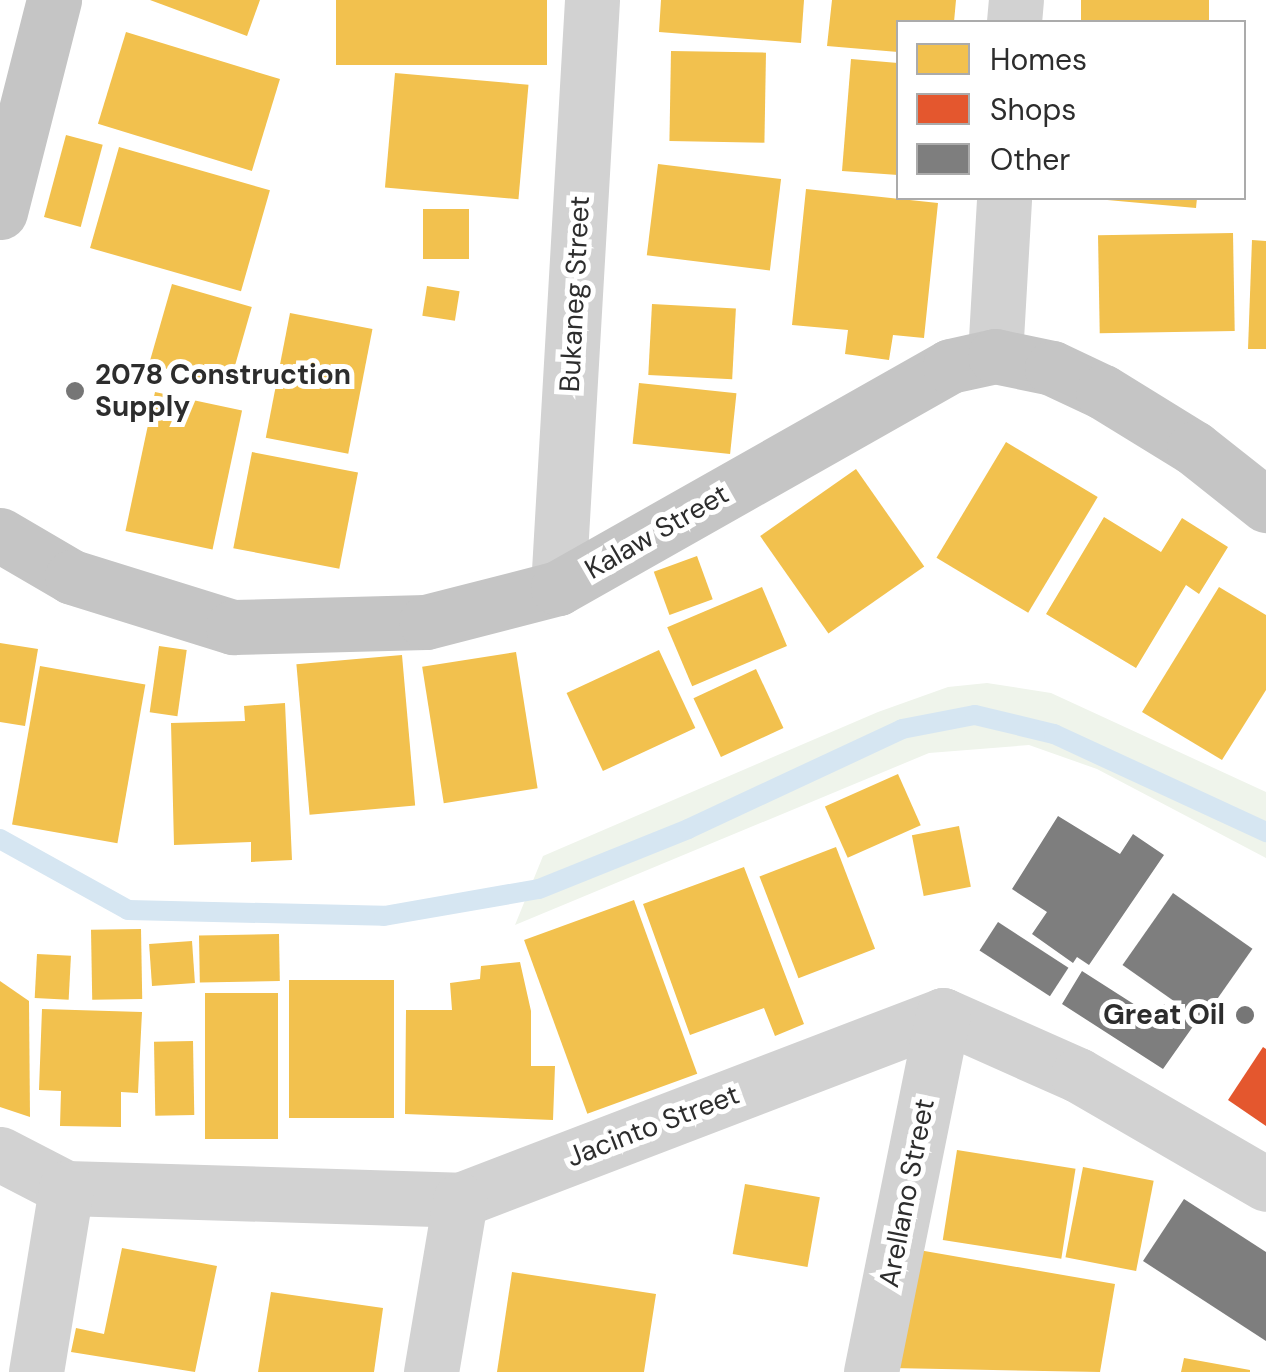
<!DOCTYPE html>
<style>
body{margin:0}
#map{position:relative;width:1266px;height:1372px;overflow:hidden;background:#fff;font-family:"DM Sans",sans-serif}
div>[style]{position:absolute}
[style*='--x']{left:calc(var(--x)*1px);top:calc(var(--y)*1px);width:calc(var(--w)*1px);rotate:calc(var(--a)*1deg)}
.green>*{inset:0;background:#eff4eb}
.homes>*{inset:0;background:#f2c14e;transform-origin:0 0}
.shops>*{inset:0;background:#e4572e}
.stream>*{height:20px;margin:-10px;padding:0 10px;transform-origin:10px;border-radius:10px;background:#d6e6f2}
.building>*{inset:0;background:#7e7e7e;transform-origin:0 0}
.minor>*{height:55px;margin:-27.5px;padding:0 27.5px;transform-origin:27.5px;border-radius:27.5px;background:#d2d2d2}
.major>*{height:55px;margin:-27.5px;padding:0 27.5px;transform-origin:27.5px;border-radius:27.5px;background:#c5c5c5}
.dots>*{width:28px;height:28px;translate:-50% -50%;box-sizing:border-box;border:5px solid #fff;border-radius:50%}
span{translate:-50% -50%;white-space:nowrap;text-align:center;line-height:1.15;-webkit-text-stroke:10px #fff;paint-order:stroke}
.street-label{font-size:28px;color:#2d2d2d}
.poi-label{font-size:28px;color:#2d2d2d;font-weight:700}
.left{translate:0 -50%;text-align:left}
.right{translate:-100% -50%;text-align:right}
.legend{position:absolute;left:896px;top:20px;width:350px;height:180px;box-sizing:border-box;background:#fff;border:2px solid #ababab;margin:0;padding:12px 18px;list-style:none;font-size:30px;color:#2d2d2d}
.legend li{display:flex;align-items:center;gap:20px;height:50px}
.legend b{width:50px;border:2px solid #ababab}
</style>
<div id="map">
<div class="green">
<div style="clip-path:polygon(987px 683px,1051px 693px,1266px 792px,1266px 858px,1097px 769px,1029px 745px,929px 753px,515px 925px,543px 856px,878px 712px,948px 687px)"></div>
</div>
<div class="homes">
<div style="clip-path:polygon(150px 0,260px 0,247px 36px)"></div>
<div style="left:336px;top:0;width:211px;height:65px"></div>
<div style="clip-path:polygon(661px 0,804px 0,801px 43px,659px 32px)"></div>
<div style="clip-path:polygon(832px 0,956px 0,954px 22px,898px 22px,898px 52px,827px 46px)"></div>
<div style="left:1081px;top:0;width:128px;height:22px"></div>
<div style="left:126px;top:32px;width:161px;height:96px;rotate:17deg"></div>
<div style="left:671px;top:51px;width:95px;height:90px;rotate:1deg"></div>
<div style="clip-path:polygon(851px 59px,898px 63px,898px 175px,842px 171px)"></div>
<div style="left:395px;top:73px;width:134px;height:115px;rotate:5deg"></div>
<div style="left:66px;top:135px;width:38px;height:85px;rotate:15deg"></div>
<div style="left:119px;top:147px;width:157px;height:105px;rotate:16deg"></div>
<div style="left:658px;top:164px;width:124px;height:92px;rotate:7deg"></div>
<div style="clip-path:polygon(806px 189px,938px 203px,924px 338px,893px 335px,889px 360px,845px 354px,848px 330px,792px 325px)"></div>
<div style="clip-path:polygon(1085px 198px,1197px 198px,1196px 208px)"></div>
<div style="left:423px;top:209px;width:46px;height:50px"></div>
<div style="left:1233px;top:233px;width:98px;height:135px;rotate:89deg"></div>
<div style="clip-path:polygon(1252px 240px,1266px 241px,1266px 349px,1248px 349px)"></div>
<div style="left:172px;top:284px;width:83px;height:83px;rotate:16deg"></div>
<div style="left:427px;top:286px;width:33px;height:30px;rotate:9deg"></div>
<div style="left:652px;top:304px;width:84px;height:71px;rotate:3deg"></div>
<div style="left:290px;top:313px;width:84px;height:127px;rotate:11deg"></div>
<div style="left:639px;top:383px;width:98px;height:61px;rotate:6deg"></div>
<div style="left:155px;top:392px;width:89px;height:142px;rotate:12deg"></div>
<div style="left:1006px;top:442px;width:107px;height:135px;rotate:31deg"></div>
<div style="left:252px;top:452px;width:108px;height:98px;rotate:11deg"></div>
<div style="left:856px;top:469px;width:119px;height:117px;rotate:55deg"></div>
<div style="clip-path:polygon(1104px 517px,1161px 552px,1182px 518px,1228px 547px,1199px 594px,1186px 585px,1136px 668px,1046px 614px)"></div>
<div style="left:697px;top:556px;width:46px;height:46px;rotate:70deg"></div>
<div style="left:762px;top:587px;width:64px;height:103px;rotate:67deg"></div>
<div style="clip-path:polygon(1219px 587px,1266px 615px,1266px 690px,1222px 760px,1142px 712px)"></div>
<div style="clip-path:polygon(0 643px,38px 649px,25px 726px,0 722px)"></div>
<div style="left:159px;top:646px;width:28px;height:67px;rotate:8deg"></div>
<div style="left:659px;top:650px;width:86px;height:102px;rotate:65deg"></div>
<div style="left:516px;top:652px;width:138px;height:95px;rotate:81deg"></div>
<div style="left:402px;top:655px;width:151px;height:106px;rotate:85deg"></div>
<div style="left:40px;top:666px;width:107px;height:161px;rotate:10deg"></div>
<div style="left:756px;top:669px;width:65px;height:69px;rotate:65deg"></div>
<div style="clip-path:polygon(285px 703px,292px 860px,251px 862px,251px 842px,174px 845px,171px 723px,245px 721px,244px 706px)"></div>
<div style="left:898px;top:774px;width:56px;height:80px;rotate:66deg"></div>
<div style="left:959px;top:826px;width:62px;height:48px;rotate:79deg"></div>
<div style="left:836px;top:847px;width:109px;height:82px;rotate:69deg"></div>
<div style="clip-path:polygon(744px 867px,804px 1024px,775px 1036px,764px 1008px,690px 1035px,643px 904px)"></div>
<div style="left:634px;top:900px;width:185px;height:117px;rotate:70deg"></div>
<div style="left:141px;top:929px;width:70px;height:50px;rotate:89deg"></div>
<div style="left:279px;top:934px;width:47px;height:80px;rotate:89deg"></div>
<div style="left:192px;top:941px;width:42px;height:43px;rotate:86deg"></div>
<div style="left:37px;top:954px;width:34px;height:44px;rotate:3deg"></div>
<div style="clip-path:polygon(520px 962px,531px 1011px,531px 1066px,555px 1066px,553px 1120px,405px 1114px,406px 1010px,452px 1010px,450px 983px,480px 979px,481px 966px)"></div>
<div style="left:289px;top:980px;width:105px;height:138px"></div>
<div style="clip-path:polygon(0 981px,29px 1001px,30px 1117px,0 1107px)"></div>
<div style="left:205px;top:993px;width:73px;height:146px"></div>
<div style="clip-path:polygon(42px 1009px,142px 1012px,138px 1093px,121px 1092px,121px 1127px,60px 1126px,61px 1091px,39px 1090px)"></div>
<div style="left:193px;top:1041px;width:74px;height:39px;rotate:89deg"></div>
<div style="left:957px;top:1150px;width:120px;height:91px;rotate:9deg"></div>
<div style="left:1083px;top:1167px;width:72px;height:92px;rotate:11deg"></div>
<div style="left:745px;top:1184px;width:76px;height:71px;rotate:10deg"></div>
<div style="clip-path:polygon(122px 1248px,217px 1266px,195px 1372px,71px 1352px,76px 1328px,104px 1334px)"></div>
<div style="clip-path:polygon(913px 1249px,1115px 1284px,1100px 1372px,891px 1368px)"></div>
<div style="clip-path:polygon(512px 1272px,656px 1294px,644px 1372px,497px 1372px)"></div>
<div style="clip-path:polygon(271px 1292px,383px 1308px,374px 1372px,258px 1372px)"></div>
<div style="clip-path:polygon(1184px 1358px,1250px 1370px,1250px 1372px,1181px 1372px)"></div>
</div>
<div class="shops">
<div style="clip-path:polygon(1263px 1047px,1266px 1049px,1266px 1126px,1228px 1100px)"></div>
</div>
<div class="stream">
<div style="--x:0;--y:839;--w:146;--a:29"></div>
<div style="--x:128;--y:910;--w:256;--a:1.3"></div>
<div style="--x:384;--y:916;--w:157;--a:-9.9"></div>
<div style="--x:539;--y:889;--w:161;--a:-21.9"></div>
<div style="--x:688;--y:829;--w:236;--a:-25"></div>
<div style="--x:902;--y:729;--w:74;--a:-10.9"></div>
<div style="--x:975;--y:715;--w:81;--a:13.5"></div>
<div style="--x:1054;--y:734;--w:234;--a:24.8"></div>
</div>
<div class="building">
<div style="clip-path:polygon(1058px 816px,1120px 854px,1133px 834px,1164px 855px,1089px 965px,1077px 957px,1073px 963px,1032px 934px,1047px 912px,1012px 889px)"></div>
<div style="left:1173px;top:893px;width:97px;height:88px;rotate:35deg"></div>
<div style="left:998px;top:922px;width:84px;height:34px;rotate:33deg"></div>
<div style="clip-path:polygon(1082px 971px,1154px 1017px,1164px 1004px,1194px 1025px,1163px 1069px,1062px 1004px)"></div>
<div style="clip-path:polygon(1184px 1199px,1266px 1252px,1266px 1341px,1143px 1261px)"></div>
</div>
<div class="minor">
<div style="--x:1014;--y:22;--w:22;--a:-85"></div>
<div style="--x:995;--y:356;--w:158;--a:-86.7"></div>
<div style="--x:558;--y:588;--w:589;--a:-86.69"></div>
<div style="--x:0;--y:1154;--w:74;--a:27.3"></div>
<div style="--x:66;--y:1188;--w:394;--a:1.7"></div>
<div style="--x:460;--y:1200;--w:517;--a:-20.96"></div>
<div style="--x:943;--y:1015;--w:148;--a:24"></div>
<div style="--x:1078;--y:1075;--w:217;--a:30.1"></div>
<div style="--x:36;--y:1372;--w:186;--a:-80.7"></div>
<div style="--x:431;--y:1372;--w:174;--a:-80.4"></div>
<div style="--x:871;--y:1372;--w:364;--a:-78.6"></div>
</div>
<div class="major">
<div style="--x:0;--y:212;--w:219;--a:-75.7"></div>
<div style="--x:0;--y:535;--w:83;--a:30.3"></div>
<div style="--x:72;--y:577;--w:169;--a:17.3"></div>
<div style="--x:233;--y:627;--w:193;--a:-1.5"></div>
<div style="--x:426;--y:622;--w:136;--a:-14.4"></div>
<div style="--x:558;--y:588;--w:450;--a:-29.5"></div>
<div style="--x:950;--y:366;--w:46;--a:-12.5"></div>
<div style="--x:995;--y:356;--w:58;--a:11.9"></div>
<div style="--x:1052;--y:368;--w:56;--a:25.2"></div>
<div style="--x:1103;--y:392;--w:107;--a:31.6"></div>
<div style="--x:1194;--y:448;--w:92;--a:38.4"></div>
</div>
<div class="dots">
<div style="left:75px;top:391px;background:#767676"></div>
<div style="left:1245px;top:1015px;background:#767676"></div>
</div>
<div class="street-label">
<span style="left:575px;top:294px;rotate:-87deg">Bukaneg Street</span>
<span style="left:657px;top:532px;rotate:-30deg">Kalaw Street</span>
<span style="left:653px;top:1126px;rotate:-21deg">Jacinto Street</span>
<span style="left:907px;top:1193px;rotate:-79deg">Arellano Street</span>
</div>
<div class="poi-label">
<span class="left" style="left:95px;top:391px">2078 Construction<br>Supply</span>
<span class="right" style="left:1225px;top:1015px">Great Oil</span>
</div>
<ul class="legend">
<li><b style="height:28px;background:#f2c14e"></b>Homes</li>
<li><b style="height:28px;background:#e4572e"></b>Shops</li>
<li><b style="height:28px;background:#7e7e7e"></b>Other</li>
</ul>
</div>
